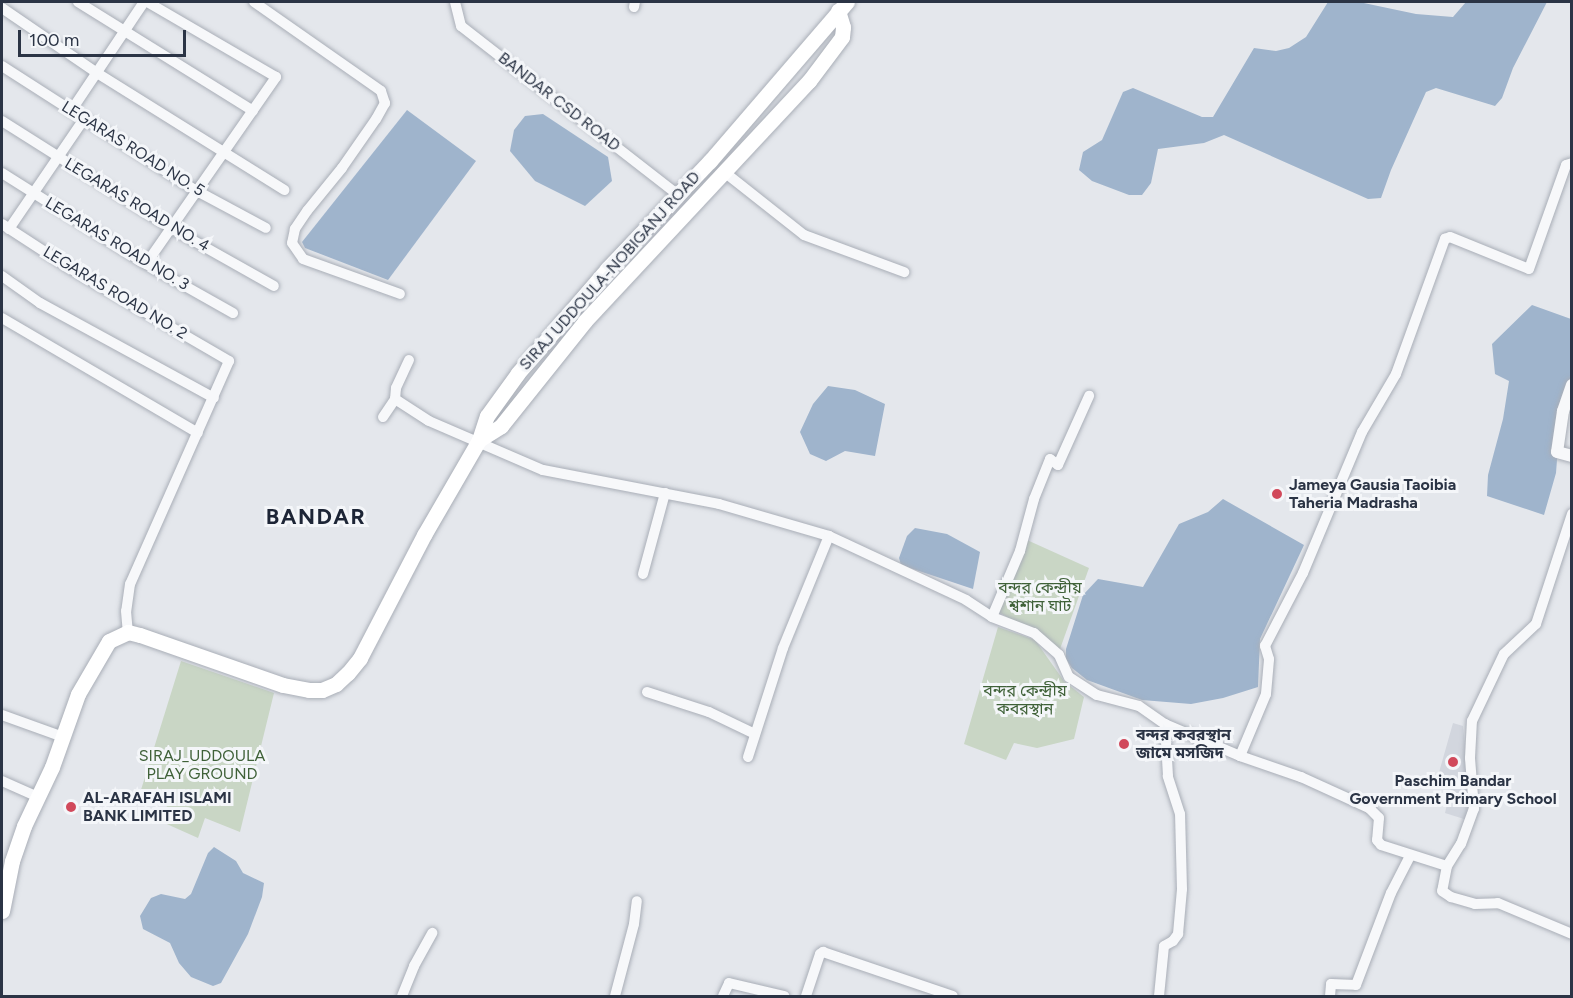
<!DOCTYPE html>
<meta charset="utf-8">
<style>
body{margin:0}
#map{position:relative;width:1573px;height:998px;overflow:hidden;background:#e4e7ec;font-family:Figtree,"Noto Sans Bengali",sans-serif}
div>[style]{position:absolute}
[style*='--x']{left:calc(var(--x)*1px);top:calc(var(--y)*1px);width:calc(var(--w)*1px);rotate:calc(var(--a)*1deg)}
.built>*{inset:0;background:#d2d6de}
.green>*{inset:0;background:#c9d6c5}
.water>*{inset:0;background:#9fb4cc}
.roads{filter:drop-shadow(0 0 2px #a9aeb7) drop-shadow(0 0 2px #a9aeb7)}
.minor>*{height:10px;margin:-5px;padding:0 5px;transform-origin:5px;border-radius:5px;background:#f7f8fa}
.tertiary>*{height:12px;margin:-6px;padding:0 6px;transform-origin:6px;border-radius:6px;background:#f7f8fa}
.secondary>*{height:15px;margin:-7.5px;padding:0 7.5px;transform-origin:7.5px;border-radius:7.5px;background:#fff}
.dots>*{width:16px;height:16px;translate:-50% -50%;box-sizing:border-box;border:3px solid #f4f6f9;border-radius:50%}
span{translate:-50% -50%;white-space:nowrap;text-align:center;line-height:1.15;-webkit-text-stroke:6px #f4f6f9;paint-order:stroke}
.street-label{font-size:16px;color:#2b3445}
.poi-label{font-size:16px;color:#2b3445;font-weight:700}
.left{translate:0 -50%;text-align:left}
.park-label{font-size:16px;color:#3f6138}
.district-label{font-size:22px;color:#1d2536;font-weight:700;letter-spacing:1.5px}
.frame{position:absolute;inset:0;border:3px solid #2b3445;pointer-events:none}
.scale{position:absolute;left:18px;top:30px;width:168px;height:27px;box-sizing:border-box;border:3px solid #2b3445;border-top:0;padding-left:8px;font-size:18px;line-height:21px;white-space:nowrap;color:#2b3445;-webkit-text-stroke:4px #f4f6f9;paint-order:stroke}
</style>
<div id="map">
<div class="built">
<div style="clip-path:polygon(1453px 723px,1463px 726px,1469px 784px,1467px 820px,1445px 813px,1452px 782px,1438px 776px)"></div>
</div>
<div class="green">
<div style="clip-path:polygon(1027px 540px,1089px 568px,1060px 649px,997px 611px)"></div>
<div style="clip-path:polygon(998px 627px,1035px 640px,1064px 681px,1084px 697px,1074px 739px,1037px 748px,1014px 743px,1006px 760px,964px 744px)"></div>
<div style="clip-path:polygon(181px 661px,274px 693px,240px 832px,205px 818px,198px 838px,160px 821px,167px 806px,140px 793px)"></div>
</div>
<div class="water">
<div style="clip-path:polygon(1328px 2px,1359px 2px,1416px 14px,1453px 17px,1466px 2px,1547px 2px,1513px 68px,1502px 98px,1495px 106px,1436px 88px,1426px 92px,1391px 170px,1381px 198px,1368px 199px,1224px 135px,1204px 143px,1158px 149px,1151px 183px,1142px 195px,1129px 195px,1092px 181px,1079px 170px,1083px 152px,1102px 140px,1123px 92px,1133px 88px,1202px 117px,1213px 117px,1254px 48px,1276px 51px,1289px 48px,1306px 37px)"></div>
<div style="clip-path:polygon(407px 110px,476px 161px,388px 280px,305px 248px,302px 242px)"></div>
<div style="clip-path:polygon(543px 114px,608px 157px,612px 181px,585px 206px,535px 181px,510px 151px,514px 130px,525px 116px)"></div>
<div style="clip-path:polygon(1532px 305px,1571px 319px,1571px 387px,1560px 420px,1556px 473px,1544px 515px,1487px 496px,1488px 475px,1503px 419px,1509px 381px,1495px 374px,1492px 344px)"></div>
<div style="clip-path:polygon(828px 386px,855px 390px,885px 404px,875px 456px,845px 451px,826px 461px,810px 454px,800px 432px,813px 404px)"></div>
<div style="clip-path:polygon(1223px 499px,1304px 545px,1260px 639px,1258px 687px,1223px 698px,1191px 704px,1142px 700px,1087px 680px,1072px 668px,1066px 659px,1066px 649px,1083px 595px,1098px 579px,1143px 587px,1179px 524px,1208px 512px)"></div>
<div style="clip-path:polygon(915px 528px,947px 534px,980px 552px,973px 589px,901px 565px,899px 558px,907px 536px)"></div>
<div style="clip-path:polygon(214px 847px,236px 861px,243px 873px,264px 883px,262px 897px,248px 934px,221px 983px,213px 986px,191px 977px,179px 963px,170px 943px,143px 929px,140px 916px,151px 898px,161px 894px,185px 899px,191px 894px,208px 853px)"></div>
</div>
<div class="roads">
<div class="minor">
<div style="--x:78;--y:2;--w:206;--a:31.9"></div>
<div style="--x:254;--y:2;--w:155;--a:35"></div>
<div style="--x:381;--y:91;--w:13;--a:72"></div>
<div style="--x:385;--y:103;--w:18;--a:119"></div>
<div style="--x:376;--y:119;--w:60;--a:124.8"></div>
<div style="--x:342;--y:168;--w:55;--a:129.1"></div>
<div style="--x:307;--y:211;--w:22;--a:124"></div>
<div style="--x:295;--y:229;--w:14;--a:102"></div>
<div style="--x:292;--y:243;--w:19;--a:55"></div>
<div style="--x:303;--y:259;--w:103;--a:19.8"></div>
<div style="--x:455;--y:2;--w:25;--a:76"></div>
<div style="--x:461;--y:26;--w:275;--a:37.9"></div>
<div style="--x:634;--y:7;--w:5;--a:-79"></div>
<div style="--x:2;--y:8;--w:115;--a:34.4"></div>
<div style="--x:97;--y:73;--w:221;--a:32"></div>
<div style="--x:2;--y:66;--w:232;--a:32.7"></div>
<div style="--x:197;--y:191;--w:78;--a:28.2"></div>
<div style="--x:71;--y:111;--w:131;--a:-56.2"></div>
<div style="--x:2;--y:121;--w:200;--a:32.3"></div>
<div style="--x:171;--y:228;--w:118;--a:29.4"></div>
<div style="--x:723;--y:171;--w:103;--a:38.3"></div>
<div style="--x:804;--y:235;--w:107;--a:20.3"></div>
<div style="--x:2;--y:173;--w:170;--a:32.3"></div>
<div style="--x:146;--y:264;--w:100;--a:29.4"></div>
<div style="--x:2;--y:224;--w:82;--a:33.1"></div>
<div style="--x:71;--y:269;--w:183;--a:30.2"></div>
<div style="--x:229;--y:361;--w:244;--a:113.9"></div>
<div style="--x:130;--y:584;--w:27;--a:98"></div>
<div style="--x:126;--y:611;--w:21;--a:85"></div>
<div style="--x:9;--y:229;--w:133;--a:-55.7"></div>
<div style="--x:146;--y:264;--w:228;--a:-55.2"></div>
<div style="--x:276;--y:77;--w:149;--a:-149.8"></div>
<div style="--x:2;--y:276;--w:47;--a:35.4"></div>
<div style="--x:40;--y:303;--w:198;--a:28.6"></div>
<div style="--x:2;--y:318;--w:227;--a:30.4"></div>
<div style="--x:409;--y:360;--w:31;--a:115"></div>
<div style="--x:396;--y:388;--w:11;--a:95"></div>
<div style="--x:395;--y:399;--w:40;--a:32.9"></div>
<div style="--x:429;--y:421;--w:124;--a:23.3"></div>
<div style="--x:543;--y:470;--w:179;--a:10.9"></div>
<div style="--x:719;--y:504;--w:115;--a:16.2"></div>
<div style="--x:829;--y:536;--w:151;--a:25"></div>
<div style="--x:966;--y:600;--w:31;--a:33"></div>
<div style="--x:992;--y:617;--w:45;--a:20.9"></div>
<div style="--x:1034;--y:633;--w:33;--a:41"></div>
<div style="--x:1059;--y:655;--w:24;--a:66"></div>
<div style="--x:1069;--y:677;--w:33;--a:33"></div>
<div style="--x:1097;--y:695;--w:43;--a:14.7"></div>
<div style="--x:1139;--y:706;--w:32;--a:35"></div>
<div style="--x:1165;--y:724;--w:82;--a:23.1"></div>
<div style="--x:1240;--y:756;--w:65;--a:19"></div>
<div style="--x:1301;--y:777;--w:75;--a:24.5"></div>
<div style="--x:1369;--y:808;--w:14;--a:45"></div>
<div style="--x:1379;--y:818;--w:22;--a:95"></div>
<div style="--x:1377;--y:840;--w:6;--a:51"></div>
<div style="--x:1381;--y:845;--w:69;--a:17.7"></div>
<div style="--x:1447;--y:866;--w:25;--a:101"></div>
<div style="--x:1442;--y:891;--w:11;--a:34"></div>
<div style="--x:1451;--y:897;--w:25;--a:16"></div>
<div style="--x:1475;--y:904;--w:23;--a:-2"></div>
<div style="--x:1498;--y:903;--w:80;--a:22.7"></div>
<div style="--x:383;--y:417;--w:22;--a:-56"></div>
<div style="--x:643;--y:574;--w:84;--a:-74.8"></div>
<div style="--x:992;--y:617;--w:72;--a:-67"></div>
<div style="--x:1020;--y:551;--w:54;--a:-74.9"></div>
<div style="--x:1034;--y:499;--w:43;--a:-68.2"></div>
<div style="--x:1050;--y:459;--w:10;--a:37"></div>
<div style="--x:1058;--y:465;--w:76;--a:-65.8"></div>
<div style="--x:647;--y:692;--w:65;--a:17.9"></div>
<div style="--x:709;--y:712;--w:51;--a:25.6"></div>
<div style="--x:2;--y:715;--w:65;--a:19.8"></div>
<div style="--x:1240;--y:756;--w:67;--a:-67.2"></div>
<div style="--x:1266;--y:694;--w:35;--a:-85"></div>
<div style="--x:1269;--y:659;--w:14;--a:-107"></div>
<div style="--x:1265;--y:646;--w:82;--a:-62.5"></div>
<div style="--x:1303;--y:573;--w:153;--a:-67.3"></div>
<div style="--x:1362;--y:432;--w:67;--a:-59.6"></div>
<div style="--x:1396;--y:374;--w:144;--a:-70.1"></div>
<div style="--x:1445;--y:239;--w:5;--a:-22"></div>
<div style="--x:1450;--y:237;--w:85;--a:22.1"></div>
<div style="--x:1529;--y:269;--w:110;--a:-70.4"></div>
<div style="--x:1566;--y:165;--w:6;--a:-18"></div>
<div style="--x:748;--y:757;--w:114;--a:-72.2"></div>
<div style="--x:783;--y:648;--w:121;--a:-67.7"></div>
<div style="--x:2;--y:781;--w:37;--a:24"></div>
<div style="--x:1447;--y:866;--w:26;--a:-58"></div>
<div style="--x:1461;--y:844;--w:37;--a:-70"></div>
<div style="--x:1474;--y:809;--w:51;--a:-94.5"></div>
<div style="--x:1470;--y:758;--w:37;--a:-87"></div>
<div style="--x:1472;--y:721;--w:74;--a:-64.5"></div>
<div style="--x:1504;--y:654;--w:44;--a:-43.2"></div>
<div style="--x:1536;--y:624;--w:116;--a:-71.9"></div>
<div style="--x:402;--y:996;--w:32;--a:-68"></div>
<div style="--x:414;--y:966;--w:38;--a:-61"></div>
<div style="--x:615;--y:996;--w:74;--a:-75.2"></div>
<div style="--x:634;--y:924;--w:23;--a:-83"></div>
<div style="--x:723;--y:996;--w:14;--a:-65"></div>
<div style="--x:729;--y:983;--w:57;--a:13.3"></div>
<div style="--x:806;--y:996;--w:44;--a:-71.6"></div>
<div style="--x:820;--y:954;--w:4;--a:-34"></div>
<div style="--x:823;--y:952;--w:137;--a:18.7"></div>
<div style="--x:1159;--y:996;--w:50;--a:-84.3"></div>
<div style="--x:1164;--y:946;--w:10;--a:-29"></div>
<div style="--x:1173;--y:941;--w:9;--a:-54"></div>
<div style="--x:1178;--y:934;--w:45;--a:-84.9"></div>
<div style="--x:1182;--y:889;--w:75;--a:-91.5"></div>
<div style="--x:1180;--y:814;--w:40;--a:-108"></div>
<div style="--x:1168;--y:776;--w:52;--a:-93.3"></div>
<div style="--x:1330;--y:996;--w:12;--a:-85"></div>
<div style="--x:1331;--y:984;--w:25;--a:2"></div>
<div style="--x:1356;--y:985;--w:98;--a:-69.2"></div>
<div style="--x:1391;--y:893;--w:42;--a:-62.8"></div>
</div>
<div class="tertiary">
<div style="--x:1572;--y:385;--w:28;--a:109"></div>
<div style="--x:1563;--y:411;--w:41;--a:98.3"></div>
<div style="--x:1557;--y:452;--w:16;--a:15"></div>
</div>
<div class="secondary">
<div style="--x:479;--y:440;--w:26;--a:-32"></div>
<div style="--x:501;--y:426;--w:134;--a:-51.3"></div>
<div style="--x:585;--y:321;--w:328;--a:-47"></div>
<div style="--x:809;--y:81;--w:55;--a:-53.1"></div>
<div style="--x:842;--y:37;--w:10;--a:-84"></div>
<div style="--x:843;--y:27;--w:17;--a:-107"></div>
<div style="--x:2;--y:911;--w:51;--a:-78.7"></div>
<div style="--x:12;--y:861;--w:37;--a:-71"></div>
<div style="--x:24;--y:826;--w:65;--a:-64.6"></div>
<div style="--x:52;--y:767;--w:77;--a:-70.4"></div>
<div style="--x:78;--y:694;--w:61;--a:-59.7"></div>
<div style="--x:109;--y:641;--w:21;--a:-25"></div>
<div style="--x:128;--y:632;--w:12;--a:14"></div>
<div style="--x:140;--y:635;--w:151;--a:19.3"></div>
<div style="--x:283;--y:685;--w:26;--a:11"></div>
<div style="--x:309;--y:690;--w:13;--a:0"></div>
<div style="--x:322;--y:690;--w:15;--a:-23"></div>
<div style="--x:336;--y:684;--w:16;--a:-43"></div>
<div style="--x:348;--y:673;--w:19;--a:-51"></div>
<div style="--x:360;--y:658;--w:139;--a:-62.5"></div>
<div style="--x:424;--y:535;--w:110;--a:-59.9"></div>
<div style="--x:479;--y:440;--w:25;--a:-72"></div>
<div style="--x:487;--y:416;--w:53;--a:-54.2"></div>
<div style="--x:518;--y:373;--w:137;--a:-49.4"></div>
<div style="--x:607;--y:269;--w:149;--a:-46.4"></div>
<div style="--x:710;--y:161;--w:210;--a:-49.3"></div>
</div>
</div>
<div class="dots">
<div style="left:1277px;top:494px;background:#d1495b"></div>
<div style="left:1124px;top:744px;background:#d1495b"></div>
<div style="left:1453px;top:762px;background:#d1495b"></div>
<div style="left:71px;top:807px;background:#d1495b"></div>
</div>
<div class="street-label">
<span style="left:559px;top:102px;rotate:38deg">BANDAR CSD ROAD</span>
<span style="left:133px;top:149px;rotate:32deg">LEGARAS ROAD NO. 5</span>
<span style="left:137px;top:205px;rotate:31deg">LEGARAS ROAD NO. 4</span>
<span style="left:117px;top:244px;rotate:31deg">LEGARAS ROAD NO. 3</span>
<span style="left:610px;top:271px;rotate:-48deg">SIRAJ UDDOULA-NOBIGANJ ROAD</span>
<span style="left:115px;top:293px;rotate:31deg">LEGARAS ROAD NO. 2</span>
</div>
<div class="poi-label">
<span class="left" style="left:1289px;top:494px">Jameya Gausia Taoibia<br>Taheria Madrasha</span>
<span class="left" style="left:1136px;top:744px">বন্দর কবরস্থান<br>জামে মসজিদ</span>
<span style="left:1453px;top:790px">Paschim Bandar<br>Government Primary School</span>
<span class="left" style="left:83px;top:807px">AL-ARAFAH ISLAMI<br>BANK LIMITED</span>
</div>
<div class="park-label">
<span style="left:1040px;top:597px">বন্দর কেন্দ্রীয়<br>শ্বশান ঘাট</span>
<span style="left:1025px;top:700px">বন্দর কেন্দ্রীয়<br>কবরস্থান</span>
<span style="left:202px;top:765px">SIRAJ_UDDOULA<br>PLAY GROUND</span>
</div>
<div class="district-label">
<span style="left:316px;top:517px">BANDAR</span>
</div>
<div class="frame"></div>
<div class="scale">100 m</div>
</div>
